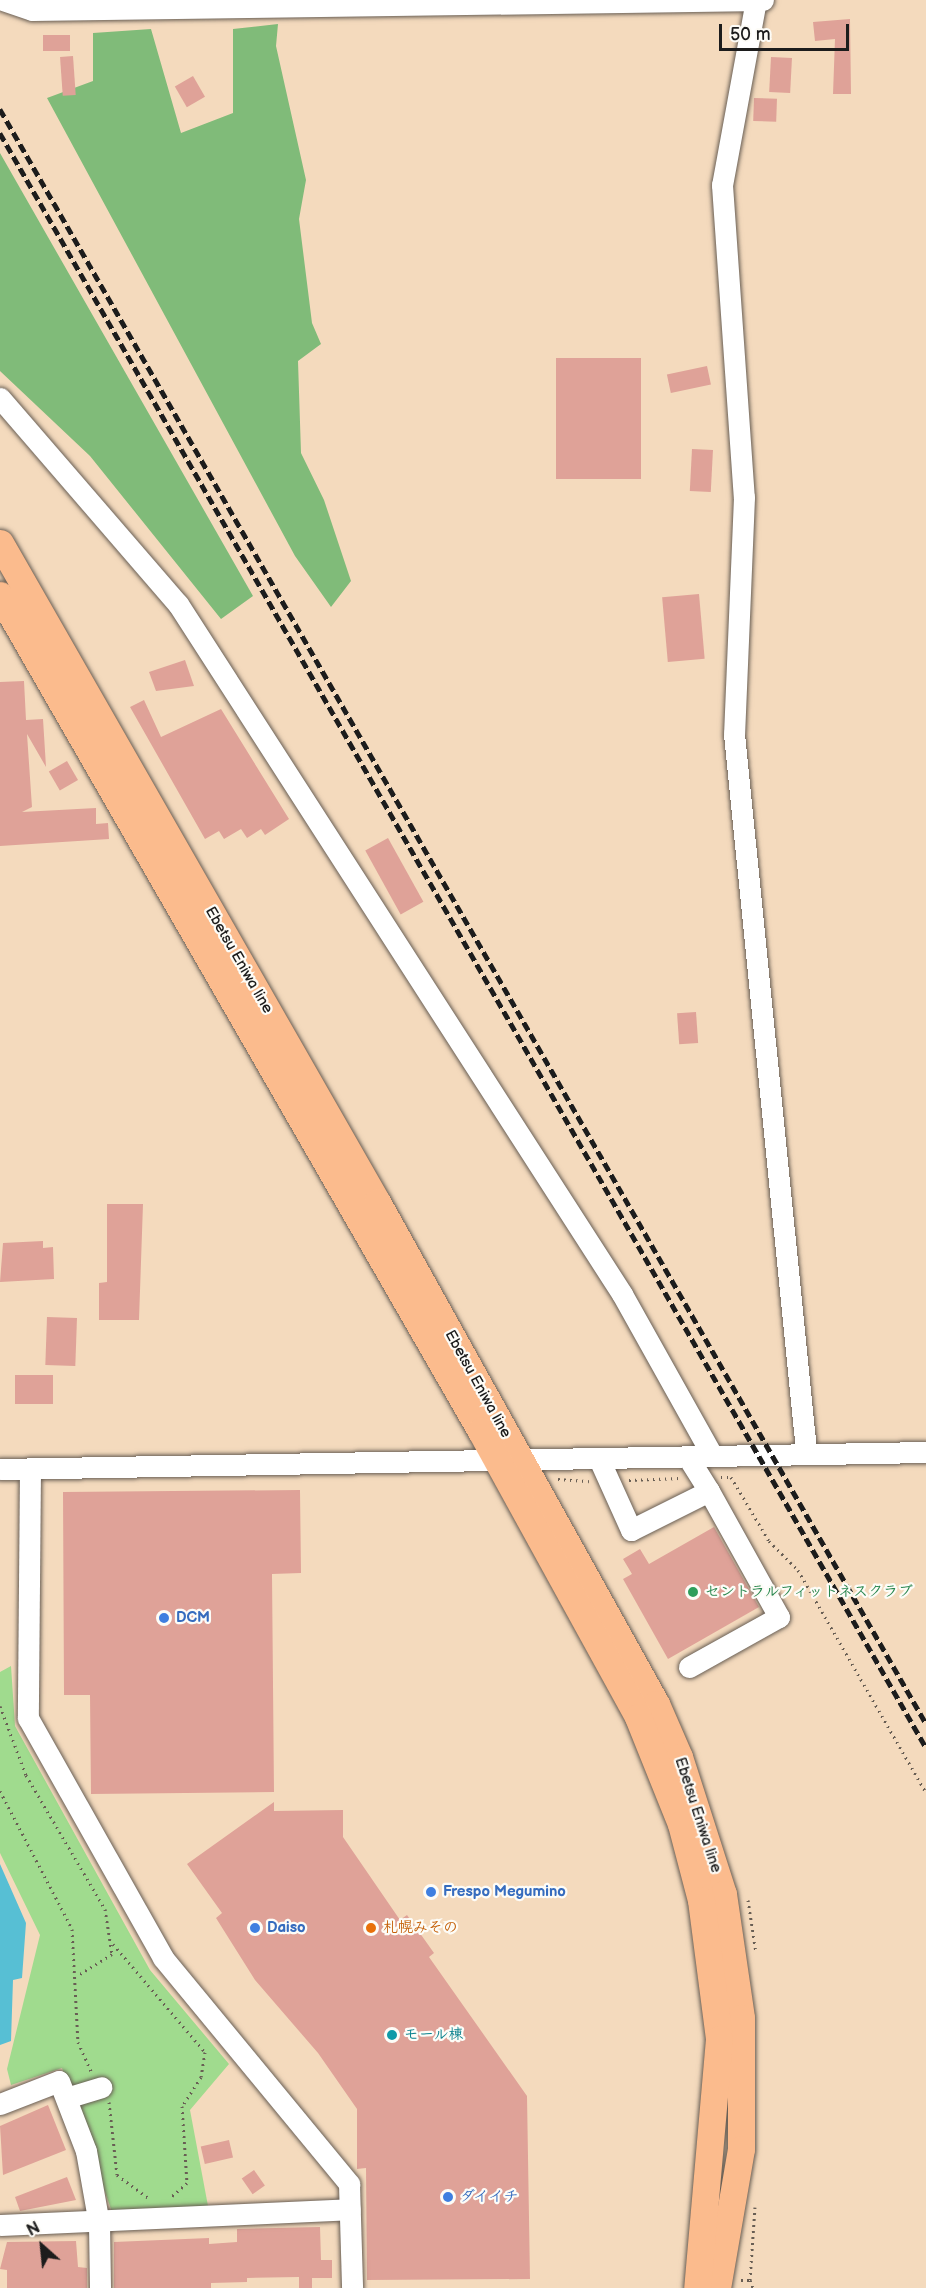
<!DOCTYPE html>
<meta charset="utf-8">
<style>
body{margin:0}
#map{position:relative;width:926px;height:2288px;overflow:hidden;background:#f4dabd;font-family:"Balsamiq Sans","Klee One",sans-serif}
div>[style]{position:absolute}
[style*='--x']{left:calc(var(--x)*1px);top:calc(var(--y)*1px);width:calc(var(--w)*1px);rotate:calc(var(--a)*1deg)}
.green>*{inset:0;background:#a0db8e}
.forest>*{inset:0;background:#80bb79}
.water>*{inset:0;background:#57bfd4}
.building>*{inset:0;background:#dfa298;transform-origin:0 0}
.path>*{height:3px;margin-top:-1.5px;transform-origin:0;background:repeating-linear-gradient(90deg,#685e54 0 1.5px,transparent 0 6px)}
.roads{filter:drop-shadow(0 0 2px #685e54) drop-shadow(0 0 2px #685e54)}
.minor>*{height:21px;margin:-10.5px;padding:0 10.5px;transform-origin:10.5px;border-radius:10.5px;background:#fff}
.major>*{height:27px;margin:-13.5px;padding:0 13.5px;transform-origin:13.5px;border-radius:13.5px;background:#fbbb8d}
.rail>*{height:4.5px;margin-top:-2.25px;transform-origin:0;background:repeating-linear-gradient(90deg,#1c1c1c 0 9px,transparent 0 13.5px)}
.dots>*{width:16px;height:16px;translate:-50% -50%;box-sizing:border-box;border:3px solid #fdfcf7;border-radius:50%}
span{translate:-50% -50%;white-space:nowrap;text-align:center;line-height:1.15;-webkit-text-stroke:4.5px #fdfcf7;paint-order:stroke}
.street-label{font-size:15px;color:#1c1c1c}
.leisure-label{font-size:15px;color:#27864d;font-weight:700}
.left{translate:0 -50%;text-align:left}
.shop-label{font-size:15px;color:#366cbe;font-weight:700}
.food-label{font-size:15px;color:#c56008;font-weight:700}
.culture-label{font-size:15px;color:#0d838f;font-weight:700}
.north{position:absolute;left:12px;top:2216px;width:60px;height:60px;-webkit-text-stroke:4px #fdfcf7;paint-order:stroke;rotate:333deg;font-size:16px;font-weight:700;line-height:24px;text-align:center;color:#1c1c1c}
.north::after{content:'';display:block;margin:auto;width:21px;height:27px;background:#1c1c1c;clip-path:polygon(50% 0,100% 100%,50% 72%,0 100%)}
.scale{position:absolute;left:719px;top:24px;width:130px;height:27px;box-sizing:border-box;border:3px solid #1c1c1c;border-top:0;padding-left:8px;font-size:18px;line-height:21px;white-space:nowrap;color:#1c1c1c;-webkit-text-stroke:4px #fdfcf7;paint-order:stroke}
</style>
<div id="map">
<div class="green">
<div style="clip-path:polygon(11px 1666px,15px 1726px,150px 1970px,229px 2064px,190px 2110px,208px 2206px,112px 2212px,62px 2068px,11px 2085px,7px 2069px,40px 1935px,0 1853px,0 1672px)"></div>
</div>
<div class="forest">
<div style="clip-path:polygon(278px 24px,276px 46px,306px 180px,299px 219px,312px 323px,321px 344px,298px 361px,301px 453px,324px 500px,351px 581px,331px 607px,295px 556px,47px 98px,93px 81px,93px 33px,151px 29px,181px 133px,233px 113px,233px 29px)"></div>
<div style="clip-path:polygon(0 153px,253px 596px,221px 619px,90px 456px,0 371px)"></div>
</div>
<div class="water">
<div style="clip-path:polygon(0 1864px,26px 1923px,22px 1978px,13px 1980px,11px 2041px,0 2045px)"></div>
</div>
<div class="building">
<div style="clip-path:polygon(850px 19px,851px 94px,833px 94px,835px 39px,815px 41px,813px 22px)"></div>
<div style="left:70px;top:35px;width:16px;height:27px;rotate:90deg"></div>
<div style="left:73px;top:56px;width:39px;height:13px;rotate:86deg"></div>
<div style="left:771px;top:57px;width:21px;height:35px;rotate:3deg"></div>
<div style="left:193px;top:76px;width:24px;height:21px;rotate:60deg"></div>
<div style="left:754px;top:98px;width:23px;height:23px;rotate:2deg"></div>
<div style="left:556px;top:358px;width:85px;height:121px"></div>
<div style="left:707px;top:366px;width:19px;height:41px;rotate:78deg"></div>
<div style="left:692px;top:449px;width:21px;height:42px;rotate:3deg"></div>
<div style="left:699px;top:594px;width:65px;height:37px;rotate:85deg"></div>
<div style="clip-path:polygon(185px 660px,194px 686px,156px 691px,149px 672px)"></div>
<div style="clip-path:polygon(24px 681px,26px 720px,43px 719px,46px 767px,27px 734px,32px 807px,22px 812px,96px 808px,96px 824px,108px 823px,109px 839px,0 846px,0 682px)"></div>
<div style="clip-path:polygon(144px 700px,161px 737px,221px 709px,289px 819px,265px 835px,261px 829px,247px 838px,241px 829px,224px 839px,219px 831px,205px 839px,130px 707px)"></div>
<div style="left:67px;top:761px;width:22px;height:21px;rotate:60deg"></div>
<div style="left:388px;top:838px;width:73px;height:26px;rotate:61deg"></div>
<div style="left:696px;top:1012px;width:31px;height:19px;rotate:86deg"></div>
<div style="clip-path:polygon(107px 1204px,143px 1204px,139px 1320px,99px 1320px,99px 1283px,107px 1282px)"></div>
<div style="clip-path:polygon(43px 1241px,43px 1248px,53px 1247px,54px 1279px,0 1282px,3px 1243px)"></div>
<div style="left:47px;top:1317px;width:30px;height:48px;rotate:2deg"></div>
<div style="left:15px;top:1375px;width:38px;height:29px"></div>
<div style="clip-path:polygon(300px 1490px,301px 1573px,272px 1574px,274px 1792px,91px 1794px,90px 1695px,64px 1695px,63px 1492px)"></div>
<div style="clip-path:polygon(714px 1527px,759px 1607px,668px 1659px,623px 1579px,632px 1574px,623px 1559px,640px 1549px,649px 1564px)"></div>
<div style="clip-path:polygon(274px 1802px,274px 1811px,343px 1810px,343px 1837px,400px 1920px,407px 1915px,434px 1953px,429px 1957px,527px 2096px,530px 2279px,367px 2280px,366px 2168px,357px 2169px,357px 2109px,318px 2053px,255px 1980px,216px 1918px,222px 1913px,187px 1864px)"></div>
<div style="clip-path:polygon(48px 2105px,66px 2150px,3px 2175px,0 2126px)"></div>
<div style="left:229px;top:2140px;width:18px;height:29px;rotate:77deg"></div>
<div style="left:254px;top:2170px;width:19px;height:15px;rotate:55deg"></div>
<div style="clip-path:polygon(67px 2177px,76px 2200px,20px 2211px,15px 2197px)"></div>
<div style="clip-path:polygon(320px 2227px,321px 2260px,332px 2260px,332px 2278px,312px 2278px,312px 2288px,299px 2288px,299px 2277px,247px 2278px,247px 2282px,211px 2283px,211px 2288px,114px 2288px,114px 2242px,209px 2238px,209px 2244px,237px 2242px,237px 2229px)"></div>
<div style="clip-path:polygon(76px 2241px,78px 2267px,87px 2268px,87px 2288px,7px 2288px,7px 2270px,0 2269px,7px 2242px)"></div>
</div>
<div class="path">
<div style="--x:721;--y:1477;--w:10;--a:0"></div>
<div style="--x:731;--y:1477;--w:74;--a:59.3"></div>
<div style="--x:769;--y:1541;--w:41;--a:45"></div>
<div style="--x:798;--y:1570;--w:257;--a:60.1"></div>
<div style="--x:558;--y:1479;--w:31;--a:4"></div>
<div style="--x:629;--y:1480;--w:50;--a:-2.3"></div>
<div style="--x:0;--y:1706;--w:74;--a:69.4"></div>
<div style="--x:26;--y:1775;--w:156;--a:59.5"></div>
<div style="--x:105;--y:1909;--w:46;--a:81.2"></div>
<div style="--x:112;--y:1954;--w:40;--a:148"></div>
<div style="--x:0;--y:1791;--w:156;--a:62.4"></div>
<div style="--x:72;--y:1929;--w:113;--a:87"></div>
<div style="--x:78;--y:2042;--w:32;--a:66"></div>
<div style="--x:748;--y:1900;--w:54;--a:81.4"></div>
<div style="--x:113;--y:1944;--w:142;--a:49.6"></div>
<div style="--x:205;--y:2052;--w:25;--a:99"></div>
<div style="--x:201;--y:2077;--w:35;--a:123"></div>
<div style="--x:182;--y:2106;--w:77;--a:86.3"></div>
<div style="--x:187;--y:2183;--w:23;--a:139"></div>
<div style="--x:109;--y:2102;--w:73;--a:83.7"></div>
<div style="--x:117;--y:2175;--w:39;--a:36"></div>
<div style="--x:741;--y:2280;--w:9;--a:0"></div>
<div style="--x:750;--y:2280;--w:9;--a:69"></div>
<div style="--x:750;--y:2280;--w:73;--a:-86.1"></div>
</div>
<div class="roads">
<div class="minor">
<div style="--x:3;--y:0;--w:31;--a:19"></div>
<div style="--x:32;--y:10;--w:731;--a:-0.78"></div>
<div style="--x:756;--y:0;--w:188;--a:100.4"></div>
<div style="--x:722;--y:185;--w:313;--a:86"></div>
<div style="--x:744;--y:497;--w:237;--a:92.4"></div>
<div style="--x:734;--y:734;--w:720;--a:84.26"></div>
<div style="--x:0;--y:398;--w:272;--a:49.2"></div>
<div style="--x:178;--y:604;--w:821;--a:57.24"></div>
<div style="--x:622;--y:1294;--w:184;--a:60.8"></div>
<div style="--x:599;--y:1459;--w:78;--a:65.7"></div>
<div style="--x:631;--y:1530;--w:87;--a:-26.6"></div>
<div style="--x:709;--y:1491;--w:40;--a:-122"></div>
<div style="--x:0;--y:1469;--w:926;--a:-1.05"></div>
<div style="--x:30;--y:1469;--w:249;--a:90.5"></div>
<div style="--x:28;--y:1718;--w:275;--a:60.6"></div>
<div style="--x:163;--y:1958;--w:293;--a:50.5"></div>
<div style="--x:349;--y:2184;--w:104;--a:88.3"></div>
<div style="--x:689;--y:1667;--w:103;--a:-29.1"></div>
<div style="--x:779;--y:1617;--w:144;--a:-119.1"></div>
<div style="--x:66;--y:2098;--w:37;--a:-17"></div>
<div style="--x:0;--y:2104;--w:63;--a:-21.3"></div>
<div style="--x:59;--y:2081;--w:75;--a:68.9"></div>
<div style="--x:86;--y:2151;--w:74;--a:79.9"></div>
<div style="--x:99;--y:2224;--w:64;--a:89.1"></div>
<div style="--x:0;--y:2225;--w:350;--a:-2.6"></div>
</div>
<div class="major">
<div style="--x:0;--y:543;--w:759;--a:60.23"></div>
<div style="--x:377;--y:1202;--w:574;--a:60.94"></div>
<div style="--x:656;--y:1704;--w:58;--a:66.5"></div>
<div style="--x:679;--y:1757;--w:144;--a:72.2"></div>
<div style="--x:723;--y:1894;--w:125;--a:81.7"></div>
<div style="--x:741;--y:2018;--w:131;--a:90"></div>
<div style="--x:741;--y:2149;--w:141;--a:99.8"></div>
<div style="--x:0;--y:595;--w:964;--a:60.09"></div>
<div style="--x:481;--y:1431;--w:326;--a:61.2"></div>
<div style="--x:638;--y:1717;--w:115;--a:68.1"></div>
<div style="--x:681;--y:1824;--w:79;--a:75.3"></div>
<div style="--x:701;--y:1900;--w:140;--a:82.6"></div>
<div style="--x:719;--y:2039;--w:250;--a:95"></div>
</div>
</div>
<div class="rail">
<div style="--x:0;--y:109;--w:1861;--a:60.16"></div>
<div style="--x:0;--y:133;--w:1861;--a:60.16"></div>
</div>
<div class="dots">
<div style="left:693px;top:1592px;background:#2e9e5b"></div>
<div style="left:164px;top:1618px;background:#3f7fe0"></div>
<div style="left:431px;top:1892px;background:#3f7fe0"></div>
<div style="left:255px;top:1928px;background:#3f7fe0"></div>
<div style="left:371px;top:1928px;background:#e8710a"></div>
<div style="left:392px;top:2035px;background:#0f9aa8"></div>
<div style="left:448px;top:2197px;background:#3f7fe0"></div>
</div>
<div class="street-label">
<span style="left:239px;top:960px;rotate:60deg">Ebetsu Eniwa line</span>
<span style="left:478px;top:1384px;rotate:61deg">Ebetsu Eniwa line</span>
<span style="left:698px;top:1815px;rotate:72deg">Ebetsu Eniwa line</span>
</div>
<div class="leisure-label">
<span class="left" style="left:705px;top:1592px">セントラルフィットネスクラブ</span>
</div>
<div class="shop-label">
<span class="left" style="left:176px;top:1618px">DCM</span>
<span class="left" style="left:443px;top:1892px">Frespo Megumino</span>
<span class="left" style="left:267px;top:1928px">Daiso</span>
<span class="left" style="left:460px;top:2197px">ダイイチ</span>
</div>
<div class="food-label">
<span class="left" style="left:383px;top:1928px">札幌みその</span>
</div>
<div class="culture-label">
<span class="left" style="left:404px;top:2035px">モール棟</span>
</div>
<div class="north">N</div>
<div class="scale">50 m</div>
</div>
